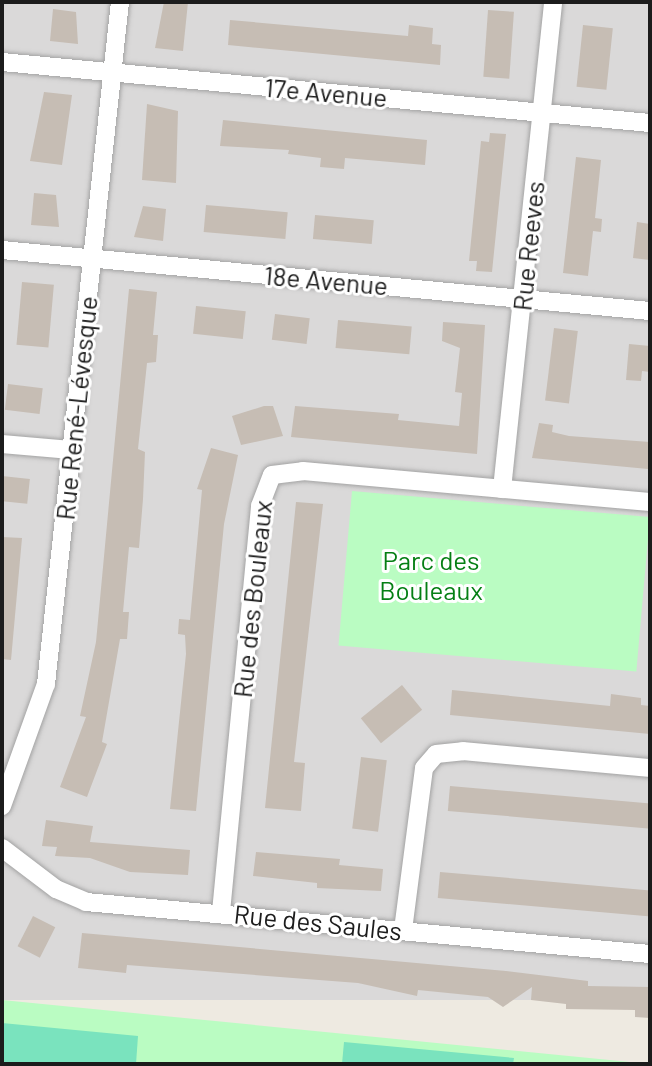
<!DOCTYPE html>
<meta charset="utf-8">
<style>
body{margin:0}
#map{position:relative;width:652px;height:1066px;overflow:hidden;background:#eeeae1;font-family:Barlow,sans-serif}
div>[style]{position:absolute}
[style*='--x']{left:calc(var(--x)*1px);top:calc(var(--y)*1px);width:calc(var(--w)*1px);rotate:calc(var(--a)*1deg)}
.residential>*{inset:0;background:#dad9d9;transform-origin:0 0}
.park>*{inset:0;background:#bafcc2;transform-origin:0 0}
.pitch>*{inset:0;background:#7ae3be}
.building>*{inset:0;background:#c6bdb4;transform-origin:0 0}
.roads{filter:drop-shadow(0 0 2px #a3a3a3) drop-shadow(0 0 2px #a3a3a3)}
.minor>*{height:18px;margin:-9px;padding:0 9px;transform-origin:9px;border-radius:9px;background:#fff}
span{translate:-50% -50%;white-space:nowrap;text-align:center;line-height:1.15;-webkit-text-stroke:6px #fff;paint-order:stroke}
.street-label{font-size:26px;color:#1c1c1c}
.park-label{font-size:26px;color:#057f14}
.frame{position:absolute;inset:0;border:4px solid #1c1c1c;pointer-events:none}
</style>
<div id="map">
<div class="residential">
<div style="left:2px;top:2px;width:648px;height:998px"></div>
</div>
<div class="park">
<div style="left:352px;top:491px;width:299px;height:155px;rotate:5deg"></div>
<div style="clip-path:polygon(2px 1000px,650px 1064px,2px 1064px)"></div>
</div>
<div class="pitch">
<div style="clip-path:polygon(2px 1023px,138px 1036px,136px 1064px,2px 1064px)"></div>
<div style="clip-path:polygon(344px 1042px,514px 1058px,513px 1064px,342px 1064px)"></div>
</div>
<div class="building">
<div style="clip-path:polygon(164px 2px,188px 2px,183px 51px,155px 48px)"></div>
<div style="clip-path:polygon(53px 9px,76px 12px,78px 44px,50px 41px)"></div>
<div style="left:488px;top:10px;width:26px;height:67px;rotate:4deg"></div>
<div style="clip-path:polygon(230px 20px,408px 36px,409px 25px,433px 28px,432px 44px,441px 45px,440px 65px,228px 45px)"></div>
<div style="left:583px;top:25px;width:30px;height:62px;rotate:6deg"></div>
<div style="clip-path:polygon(44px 92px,72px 95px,62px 165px,30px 161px)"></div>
<div style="clip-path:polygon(147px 104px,178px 111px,176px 183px,142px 180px)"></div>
<div style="clip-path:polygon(223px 120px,427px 140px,425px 165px,345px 158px,344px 169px,320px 167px,321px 158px,288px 154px,289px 150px,220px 146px)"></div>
<div style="clip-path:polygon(490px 133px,506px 134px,492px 272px,476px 271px,477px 261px,469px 261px,481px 141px,489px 142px)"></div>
<div style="clip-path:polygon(576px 157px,601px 160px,595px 218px,602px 219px,601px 232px,593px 231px,588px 276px,563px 273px)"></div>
<div style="clip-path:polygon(34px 193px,56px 195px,59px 227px,31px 225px)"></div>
<div style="left:206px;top:205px;width:82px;height:27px;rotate:5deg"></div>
<div style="clip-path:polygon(143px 206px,166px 209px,163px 241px,134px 237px)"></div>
<div style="left:315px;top:215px;width:59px;height:24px;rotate:5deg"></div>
<div style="clip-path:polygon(637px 222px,650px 224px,650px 260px,633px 258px)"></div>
<div style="left:22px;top:282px;width:32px;height:63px;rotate:5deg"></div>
<div style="clip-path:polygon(129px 289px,157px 292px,153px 335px,158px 335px,156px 362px,147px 363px,138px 449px,145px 452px,143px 499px,139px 548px,129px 547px,123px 612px,129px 612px,127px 639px,120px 639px,102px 742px,107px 744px,87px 797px,60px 787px,86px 717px,80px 716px,96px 642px)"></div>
<div style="left:196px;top:306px;width:50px;height:28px;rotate:6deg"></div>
<div style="left:275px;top:314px;width:35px;height:26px;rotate:7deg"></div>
<div style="left:338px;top:320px;width:74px;height:28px;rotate:5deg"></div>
<div style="clip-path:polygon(443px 322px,485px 325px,477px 454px,291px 437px,295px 406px,399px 414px,398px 420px,459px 426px,462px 393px,455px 392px,460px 348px,442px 341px)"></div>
<div style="left:554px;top:328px;width:24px;height:73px;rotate:7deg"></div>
<div style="clip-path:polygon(629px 344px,650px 346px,650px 372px,642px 371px,641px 381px,626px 380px)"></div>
<div style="left:8px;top:384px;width:35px;height:26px;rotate:7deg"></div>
<div style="clip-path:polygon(264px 406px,273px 406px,283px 436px,241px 445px,232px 416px)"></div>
<div style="clip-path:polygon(539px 423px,553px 425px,552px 432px,569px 436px,650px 442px,648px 469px,532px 458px)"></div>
<div style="clip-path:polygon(211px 448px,238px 455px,224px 524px,196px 811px,170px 809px,186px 654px,185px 635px,178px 634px,179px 619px,190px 620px,202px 490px,197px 489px)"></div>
<div style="left:2px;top:476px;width:28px;height:25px;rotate:6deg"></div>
<div style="clip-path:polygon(296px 502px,323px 504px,294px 762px,305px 763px,301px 811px,265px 808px)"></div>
<div style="clip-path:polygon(2px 537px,22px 538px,11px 660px,2px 659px)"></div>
<div style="left:402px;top:685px;width:32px;height:53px;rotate:51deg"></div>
<div style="clip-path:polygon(452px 690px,610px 706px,611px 694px,641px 698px,641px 705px,650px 706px,650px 734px,450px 715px)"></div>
<div style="left:361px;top:757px;width:26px;height:72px;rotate:7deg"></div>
<div style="left:450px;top:786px;width:201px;height:25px;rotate:5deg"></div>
<div style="clip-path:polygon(46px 820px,93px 826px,90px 842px,190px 850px,188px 875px,130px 872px,90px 858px,55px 856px,57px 847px,42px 846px)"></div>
<div style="clip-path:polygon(256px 852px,340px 859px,339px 865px,383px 869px,381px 891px,317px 888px,317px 883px,253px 876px)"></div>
<div style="left:440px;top:872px;width:211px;height:26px;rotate:5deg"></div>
<div style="left:33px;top:916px;width:25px;height:34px;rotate:27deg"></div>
<div style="clip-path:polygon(82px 933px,506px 971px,588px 981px,588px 986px,650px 987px,650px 1018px,635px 1017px,635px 1010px,566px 1009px,566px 1004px,531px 1000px,532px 987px,503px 1007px,488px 997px,418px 990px,417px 996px,358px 983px,127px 965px,126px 973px,78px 968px)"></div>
</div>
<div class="roads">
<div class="minor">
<div style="--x:2;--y:62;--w:651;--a:5.38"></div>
<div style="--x:2;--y:250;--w:651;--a:5.38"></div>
<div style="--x:2;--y:444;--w:69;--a:5"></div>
<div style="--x:502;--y:489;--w:490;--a:-84"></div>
<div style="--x:2;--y:806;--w:130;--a:-70.2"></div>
<div style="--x:46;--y:684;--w:686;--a:-83.81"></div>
<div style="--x:2;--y:848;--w:68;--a:37.2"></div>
<div style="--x:56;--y:889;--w:33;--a:23"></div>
<div style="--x:86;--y:902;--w:566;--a:5.27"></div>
<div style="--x:221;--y:912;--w:408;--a:-84.5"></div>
<div style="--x:260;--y:506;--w:33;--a:-69"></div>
<div style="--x:272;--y:475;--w:31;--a:-7"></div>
<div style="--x:303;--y:471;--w:348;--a:5.1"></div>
<div style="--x:403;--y:930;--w:163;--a:-82.6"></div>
<div style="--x:424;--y:768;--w:18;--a:-49"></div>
<div style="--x:436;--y:754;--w:27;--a:-6"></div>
<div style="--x:463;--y:751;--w:188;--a:5.2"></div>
</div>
</div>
<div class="street-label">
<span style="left:326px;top:92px;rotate:5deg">17e Avenue</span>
<span style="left:528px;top:246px;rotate:-84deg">Rue Reeves</span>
<span style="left:326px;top:280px;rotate:5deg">18e Avenue</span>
<span style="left:76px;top:408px;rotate:-84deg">Rue René-Lévesque</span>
<span style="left:252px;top:599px;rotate:-84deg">Rue des Bouleaux</span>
<span style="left:318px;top:922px;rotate:6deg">Rue des Saules</span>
</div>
<div class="park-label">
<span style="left:431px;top:575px">Parc des<br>Bouleaux</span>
</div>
<div class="frame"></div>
</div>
